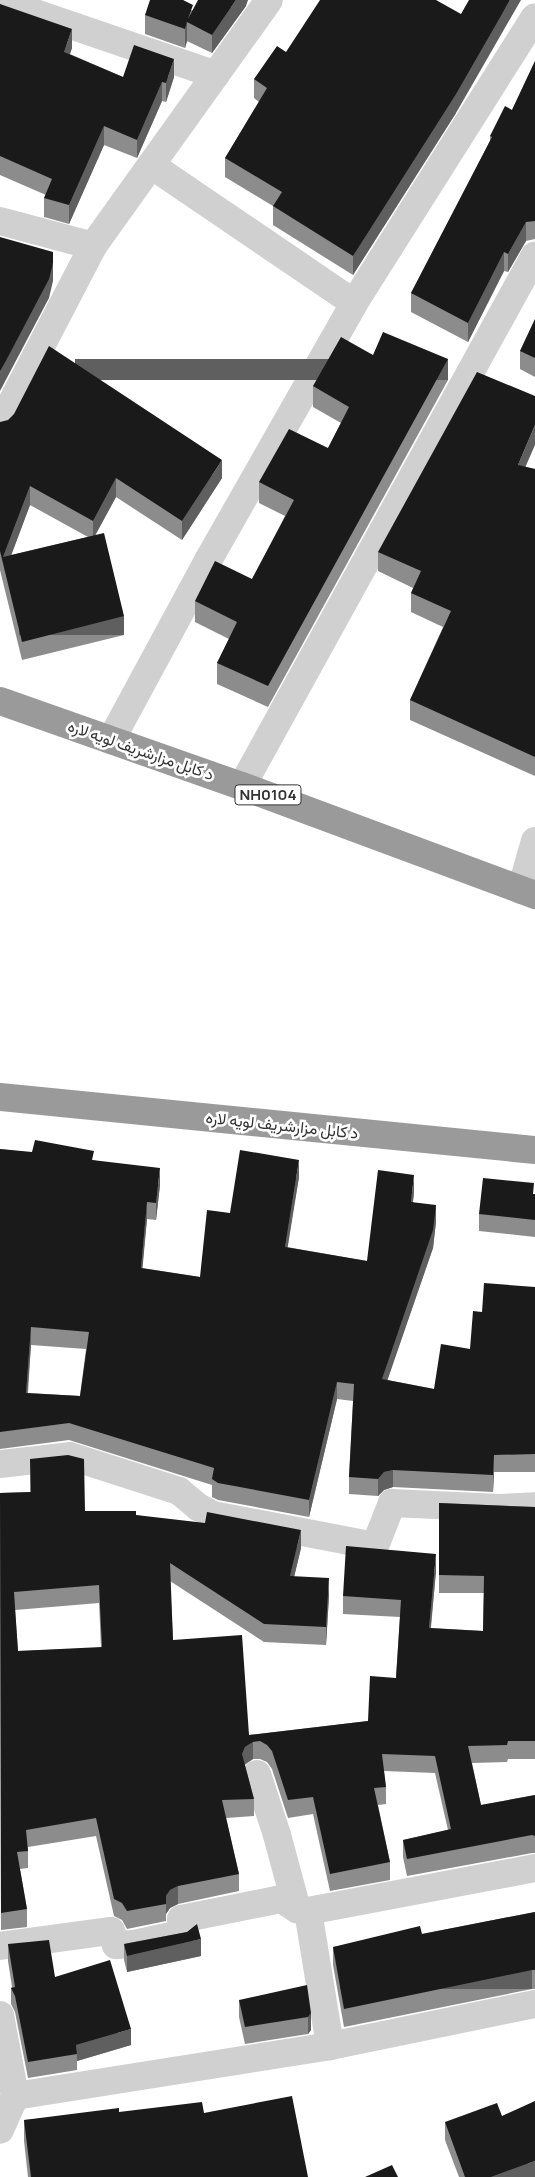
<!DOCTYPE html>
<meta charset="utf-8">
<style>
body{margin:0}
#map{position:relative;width:535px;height:2177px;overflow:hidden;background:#fff;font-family:Manrope,Vazirmatn,sans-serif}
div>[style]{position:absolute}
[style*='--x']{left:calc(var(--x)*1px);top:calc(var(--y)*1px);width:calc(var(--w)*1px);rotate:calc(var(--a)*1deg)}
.street>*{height:28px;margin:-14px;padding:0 14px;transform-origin:14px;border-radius:14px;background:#d0d0d0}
.highway>*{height:28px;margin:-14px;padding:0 14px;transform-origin:14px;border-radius:14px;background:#9a9a9a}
.wall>*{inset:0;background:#8c8c8c}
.shaded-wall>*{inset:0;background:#5f5f5f;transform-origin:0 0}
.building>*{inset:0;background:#1a1a1a}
span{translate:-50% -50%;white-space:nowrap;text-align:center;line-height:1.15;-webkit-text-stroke:5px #fff;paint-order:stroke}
.shield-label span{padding:1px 4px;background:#fff;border:1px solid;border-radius:4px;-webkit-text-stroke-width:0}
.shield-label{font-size:15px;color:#333;font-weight:700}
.street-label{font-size:16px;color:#333}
</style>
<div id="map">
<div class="street">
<div style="--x:0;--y:1;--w:228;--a:18.9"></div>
<div style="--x:151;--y:165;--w:245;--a:34.2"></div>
<div style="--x:0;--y:221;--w:96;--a:15"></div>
<div style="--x:0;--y:425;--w:202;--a:-62.5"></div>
<div style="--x:93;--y:246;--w:302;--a:-54.4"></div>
<div style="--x:111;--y:740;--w:208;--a:-61.6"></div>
<div style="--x:210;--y:557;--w:292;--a:-60.4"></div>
<div style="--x:354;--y:303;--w:338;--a:-57.7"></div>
<div style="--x:242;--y:786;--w:606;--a:-61.11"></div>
<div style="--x:521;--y:890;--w:51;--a:-74.1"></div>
<div style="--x:0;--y:1464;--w:70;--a:-6.5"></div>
<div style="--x:70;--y:1456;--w:114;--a:17.8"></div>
<div style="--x:179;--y:1491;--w:25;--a:40"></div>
<div style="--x:198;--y:1507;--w:17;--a:28"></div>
<div style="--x:213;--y:1515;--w:161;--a:10.8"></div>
<div style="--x:371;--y:1545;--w:7;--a:-34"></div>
<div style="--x:377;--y:1541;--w:41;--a:-68.5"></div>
<div style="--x:392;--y:1503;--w:108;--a:2.7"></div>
<div style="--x:500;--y:1508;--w:35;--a:-3"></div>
<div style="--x:257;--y:1774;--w:64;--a:71.8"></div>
<div style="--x:277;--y:1835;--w:77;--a:74.9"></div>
<div style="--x:297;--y:1909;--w:11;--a:10"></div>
<div style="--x:308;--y:1911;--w:137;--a:80.7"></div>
<div style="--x:308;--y:1911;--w:231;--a:-10.7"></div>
<div style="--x:0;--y:1946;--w:112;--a:-7.7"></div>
<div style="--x:111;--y:1931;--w:15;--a:70"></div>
<div style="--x:116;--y:1945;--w:18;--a:-3"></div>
<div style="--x:134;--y:1944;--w:51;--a:-12.4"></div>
<div style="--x:184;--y:1933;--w:14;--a:-102"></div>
<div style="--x:181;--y:1919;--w:102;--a:-11.3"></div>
<div style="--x:281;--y:1899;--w:19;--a:32"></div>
<div style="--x:0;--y:2015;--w:82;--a:79.5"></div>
<div style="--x:15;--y:2096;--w:37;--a:114"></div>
<div style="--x:15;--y:2096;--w:319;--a:-9"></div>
<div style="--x:330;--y:2046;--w:209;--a:-11.6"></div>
</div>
<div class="highway">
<div style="--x:0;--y:701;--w:256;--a:19.4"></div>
<div style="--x:242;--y:786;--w:313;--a:20.4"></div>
<div style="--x:0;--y:1097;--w:538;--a:5.66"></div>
</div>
<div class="wall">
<div style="clip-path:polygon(0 4px,72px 48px,70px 54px,123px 77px,174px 77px,166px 102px,162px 101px,137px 158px,104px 145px,69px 224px,44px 217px,44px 198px,46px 195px,0 175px)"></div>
<div style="clip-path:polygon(246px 6px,212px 53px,187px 41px,185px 48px,145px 34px,145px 15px,193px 10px)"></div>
<div style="clip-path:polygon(286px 52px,456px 113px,353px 275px,273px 225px,273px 206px,225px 177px,225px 158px,259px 102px,254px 98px,254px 79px)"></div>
<div style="clip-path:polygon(535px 61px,535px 239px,526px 241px,508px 272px,504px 271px,468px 342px,411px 312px,411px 293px,490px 141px,490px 136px,512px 110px)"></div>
<div style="clip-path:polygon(535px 319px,535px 377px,520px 369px,520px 351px)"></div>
<div style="clip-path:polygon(373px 355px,448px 380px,268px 707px,217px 684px,217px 663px,229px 639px,195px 622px,195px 601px,252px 579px,285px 516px,259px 503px,259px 482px,328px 448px,341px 423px,313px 407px,313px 386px)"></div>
<div style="clip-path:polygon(evenodd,0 422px,222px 478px,182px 540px,116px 497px,95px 536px,124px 635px,22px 660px,0 570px,0 422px,30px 505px,88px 537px,11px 555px,30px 505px)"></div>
<div style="clip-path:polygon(526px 467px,535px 469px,535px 776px,410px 720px,410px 700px,443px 627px,411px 612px,411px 593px,413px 588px,378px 571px,378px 552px)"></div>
<div style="clip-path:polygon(evenodd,0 1149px,94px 1160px,160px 1185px,156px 1220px,147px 1219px,142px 1268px,200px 1277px,230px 1213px,299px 1177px,287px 1247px,367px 1261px,414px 1192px,413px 1202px,436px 1222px,433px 1248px,387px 1380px,434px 1389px,470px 1349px,482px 1312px,535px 1287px,535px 1472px,494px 1472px,493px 1492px,393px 1487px,384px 1490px,378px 1496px,349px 1494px,349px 1477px,353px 1401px,337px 1399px,309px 1517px,218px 1500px,212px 1497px,212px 1485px,69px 1440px,0 1449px,0 1149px,31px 1345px,86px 1349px,80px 1396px,28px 1393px,31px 1345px)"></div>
<div style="clip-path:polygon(534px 1194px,535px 1194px,535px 1237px,479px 1231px,479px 1214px)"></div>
<div style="clip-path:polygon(evenodd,30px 1459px,85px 1511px,136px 1515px,301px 1548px,294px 1577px,329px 1596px,326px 1645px,264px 1642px,170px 1581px,173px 1640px,249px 1735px,368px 1721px,396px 1678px,400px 1617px,343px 1614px,343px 1596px,436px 1571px,431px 1628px,483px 1631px,484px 1593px,439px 1593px,439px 1503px,535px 1507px,535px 1759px,508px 1759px,507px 1762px,472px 1763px,481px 1805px,535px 1795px,535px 1853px,532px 1853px,407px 1876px,403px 1857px,403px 1840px,448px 1830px,435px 1773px,384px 1771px,386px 1787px,386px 1804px,378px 1805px,390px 1862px,390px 1880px,330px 1891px,313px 1814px,288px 1818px,272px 1769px,267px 1762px,260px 1759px,253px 1759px,245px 1765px,254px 1799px,254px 1816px,226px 1818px,239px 1874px,239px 1891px,178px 1904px,170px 1908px,166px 1914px,166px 1921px,127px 1929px,122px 1920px,114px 1916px,96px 1836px,28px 1847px,28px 1868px,20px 1869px,27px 1909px,27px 1927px,1px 1930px,0 1493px,30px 1492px,30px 1459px,99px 1603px,101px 1648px,18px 1651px,15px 1610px,99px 1603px)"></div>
<div style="clip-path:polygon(535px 1912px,535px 1989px,532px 1989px,344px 2027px,333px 1965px,333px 1947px,422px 1934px)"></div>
<div style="clip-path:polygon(187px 1932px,201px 1956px,127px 1972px,124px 1960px,124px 1944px)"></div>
<div style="clip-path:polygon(8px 1944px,55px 1977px,131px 2045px,77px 2061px,77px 2070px,28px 2078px,15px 2012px,11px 2004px,11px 1988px,12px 1987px,8px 1961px)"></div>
<div style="clip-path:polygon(239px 2000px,311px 2013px,311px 2030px,308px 2034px,245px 2044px,239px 2017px)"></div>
<div style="clip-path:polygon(119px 2112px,204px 2113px,308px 2177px,28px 2177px,24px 2141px,24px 2120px)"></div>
<div style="clip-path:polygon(502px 2116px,535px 2177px,459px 2177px,445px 2140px,445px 2122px)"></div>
</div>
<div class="shaded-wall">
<div style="clip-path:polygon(236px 0,248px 0,246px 6px,212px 53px,212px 35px)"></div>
<div style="clip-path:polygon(510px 0,521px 0,456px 113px,353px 275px,353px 256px)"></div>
<div style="clip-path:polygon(187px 22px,187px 41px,185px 48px,185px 29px)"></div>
<div style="clip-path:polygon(72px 29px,72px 48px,64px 70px,64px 52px)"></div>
<div style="clip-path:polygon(174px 59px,174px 77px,166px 102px,166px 83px)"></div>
<div style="clip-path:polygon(162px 82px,162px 101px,137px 158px,137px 140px)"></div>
<div style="clip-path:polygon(104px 126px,104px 145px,69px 224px,69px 205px)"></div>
<div style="clip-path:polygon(526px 222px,526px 241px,508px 272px,508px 254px)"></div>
<div style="clip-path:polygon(504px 252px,504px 271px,468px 342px,468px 323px)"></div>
<div style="clip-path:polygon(53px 263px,53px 281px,49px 298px,0 391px,0 372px)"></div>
<div style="left:448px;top:359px;width:21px;height:373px;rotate:90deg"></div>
<div style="clip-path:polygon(535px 425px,535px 445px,518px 484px,518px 465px)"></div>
<div style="clip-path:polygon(222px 460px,222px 478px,182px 540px,182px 521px)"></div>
<div style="clip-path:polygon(116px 478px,116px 497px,93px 539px,93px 521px)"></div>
<div style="clip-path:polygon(30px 486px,30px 505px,5px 572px,3px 557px)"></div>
<div style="left:124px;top:616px;width:19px;height:105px;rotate:90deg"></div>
<div style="clip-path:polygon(299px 1160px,299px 1177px,285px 1264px,285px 1247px)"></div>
<div style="clip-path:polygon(160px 1168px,160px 1185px,156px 1220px,156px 1203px)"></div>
<div style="clip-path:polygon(414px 1175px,414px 1192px,411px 1219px,411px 1202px)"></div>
<div style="clip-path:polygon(147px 1202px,147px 1219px,141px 1285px,141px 1268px)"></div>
<div style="clip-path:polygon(436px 1205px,436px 1222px,433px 1248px,382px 1396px,382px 1379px)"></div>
<div style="clip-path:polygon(31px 1327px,31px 1345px,26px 1410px,26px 1393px)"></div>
<div style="clip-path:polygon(337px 1382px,337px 1399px,309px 1517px,309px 1500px)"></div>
<div style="clip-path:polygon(494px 1455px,494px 1472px,493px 1492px,493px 1475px)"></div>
<div style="clip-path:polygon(393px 1470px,393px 1487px,384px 1490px,378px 1496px,378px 1479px,384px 1472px)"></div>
<div style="clip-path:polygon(301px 1530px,301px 1548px,290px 1594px,290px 1576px)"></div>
<div style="clip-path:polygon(436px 1554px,436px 1571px,429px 1645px,429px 1628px)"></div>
<div style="clip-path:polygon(329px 1578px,329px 1596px,326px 1645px,326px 1627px)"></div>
<div style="clip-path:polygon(253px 1742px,253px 1759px,245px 1764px,242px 1771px,242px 1754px,245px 1747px)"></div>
<div style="clip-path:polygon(178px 1886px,178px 1904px,170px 1908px,166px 1914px,166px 1921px,166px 1896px,170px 1890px)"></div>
<div style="clip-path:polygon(201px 1939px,201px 1956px,127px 1972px,127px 1956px)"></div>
<div style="left:532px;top:1970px;width:19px;height:192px;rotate:90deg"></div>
<div style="clip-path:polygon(311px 2013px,311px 2030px,308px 2034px,308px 2017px)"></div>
<div style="clip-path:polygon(131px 2029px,131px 2045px,77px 2061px,77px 2054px,76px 2045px)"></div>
<div style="clip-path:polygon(535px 2161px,535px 2177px,491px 2177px)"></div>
</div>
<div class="building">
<div style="clip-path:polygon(150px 0,183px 0,193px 5px,188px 19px,198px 0,236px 0,212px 35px,187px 22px,185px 29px,145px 15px)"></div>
<div style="clip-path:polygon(320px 0,436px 0,461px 14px,469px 0,510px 0,456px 94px,353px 256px,273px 206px,282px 192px,225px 158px,267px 88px,254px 79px,277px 46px,286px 52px)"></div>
<div style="clip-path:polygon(0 4px,72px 29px,64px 52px,123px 77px,134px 45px,174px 59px,166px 83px,162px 82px,137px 140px,104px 126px,69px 205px,44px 198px,52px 179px,0 156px)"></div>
<div style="clip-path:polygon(535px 61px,535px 221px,526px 222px,508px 254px,504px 252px,468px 323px,411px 293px,492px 137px,490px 136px,505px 106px,512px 110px)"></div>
<div style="clip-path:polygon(0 237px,53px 252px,53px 263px,49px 279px,0 372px)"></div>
<div style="clip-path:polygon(535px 319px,535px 358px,520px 351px)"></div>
<div style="clip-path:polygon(383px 332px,448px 359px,268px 686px,217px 663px,237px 622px,195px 601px,215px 561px,252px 579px,294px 500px,259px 482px,289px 429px,328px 448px,349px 407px,313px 386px,341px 337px,373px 355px)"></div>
<div style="clip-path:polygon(49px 346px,222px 460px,182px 521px,116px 478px,93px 521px,30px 486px,3px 557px,104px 533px,124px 616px,22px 642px,0 551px,0 422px,8px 420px,14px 414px)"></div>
<div style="clip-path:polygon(477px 372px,535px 396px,535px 425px,518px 465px,535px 469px,535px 757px,410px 700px,451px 611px,411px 593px,421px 571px,378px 552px)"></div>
<div style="clip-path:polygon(evenodd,35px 1140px,94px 1151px,92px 1160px,160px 1168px,156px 1203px,147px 1202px,141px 1268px,200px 1277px,207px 1210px,230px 1213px,240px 1150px,299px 1160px,285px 1247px,367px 1261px,378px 1170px,414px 1175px,411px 1202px,436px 1205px,433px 1230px,382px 1379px,434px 1389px,441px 1344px,470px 1349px,473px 1311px,482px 1312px,484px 1283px,535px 1287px,535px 1454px,494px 1455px,493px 1475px,393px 1470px,384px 1472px,378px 1479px,349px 1477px,354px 1384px,337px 1382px,309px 1500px,218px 1483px,212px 1479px,214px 1468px,69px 1423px,0 1432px,0 1149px,32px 1152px,35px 1140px,31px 1327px,89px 1332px,80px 1396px,26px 1393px,31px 1327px)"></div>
<div style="clip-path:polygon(483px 1178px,534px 1183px,533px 1194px,535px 1194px,535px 1220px,479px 1214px)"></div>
<div style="clip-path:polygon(evenodd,68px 1455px,84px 1459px,85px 1511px,136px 1511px,136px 1515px,205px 1523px,207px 1512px,301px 1530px,290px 1576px,329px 1578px,326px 1627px,264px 1624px,170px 1563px,173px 1640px,242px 1635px,249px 1735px,368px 1721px,370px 1676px,396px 1678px,401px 1600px,343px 1596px,346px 1546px,436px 1554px,429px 1628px,483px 1631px,484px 1576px,439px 1575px,439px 1503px,535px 1507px,535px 1741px,508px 1741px,507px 1745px,468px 1746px,481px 1805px,535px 1795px,535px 1836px,532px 1835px,407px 1859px,403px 1840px,451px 1829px,435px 1756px,382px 1754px,386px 1787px,374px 1788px,390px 1862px,330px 1874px,313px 1797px,288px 1800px,272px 1751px,267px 1745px,260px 1741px,253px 1742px,245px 1747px,242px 1754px,254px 1799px,222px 1800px,239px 1874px,178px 1886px,170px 1890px,166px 1896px,166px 1904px,127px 1911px,122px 1903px,114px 1899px,96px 1818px,26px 1830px,28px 1851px,17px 1852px,27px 1909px,1px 1913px,0 1493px,31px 1492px,30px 1459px,68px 1455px,99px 1585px,102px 1647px,18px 1651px,14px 1592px,99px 1585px)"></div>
<div style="clip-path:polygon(535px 1912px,535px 1970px,532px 1970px,344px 2009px,333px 1947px,420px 1926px,422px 1934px)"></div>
<div style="clip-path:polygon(197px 1924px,201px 1939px,127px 1956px,124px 1944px,187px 1932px)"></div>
<div style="clip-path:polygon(49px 1940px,55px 1977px,110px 1960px,131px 2029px,76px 2045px,77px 2054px,28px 2062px,15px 1996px,11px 1988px,15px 1987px,8px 1944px)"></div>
<div style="clip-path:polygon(307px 1985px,311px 2013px,308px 2017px,245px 2027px,239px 2000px)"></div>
<div style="clip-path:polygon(292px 2096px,308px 2177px,31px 2177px,24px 2120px,119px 2108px,119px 2112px,202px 2102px,204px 2113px)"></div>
<div style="clip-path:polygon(535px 2101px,535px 2161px,491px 2177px,465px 2177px,445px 2122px,497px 2103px,502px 2116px)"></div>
<div style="clip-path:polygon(392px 2165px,398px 2177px,365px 2177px)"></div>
</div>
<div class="shield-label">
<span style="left:268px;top:795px">NH0104</span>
</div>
<div class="street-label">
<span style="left:141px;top:750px;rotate:19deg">د کابل مزارشریف لویه لاره</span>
<span style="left:282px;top:1125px;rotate:6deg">د کابل مزارشریف لویه لاره</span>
</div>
</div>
